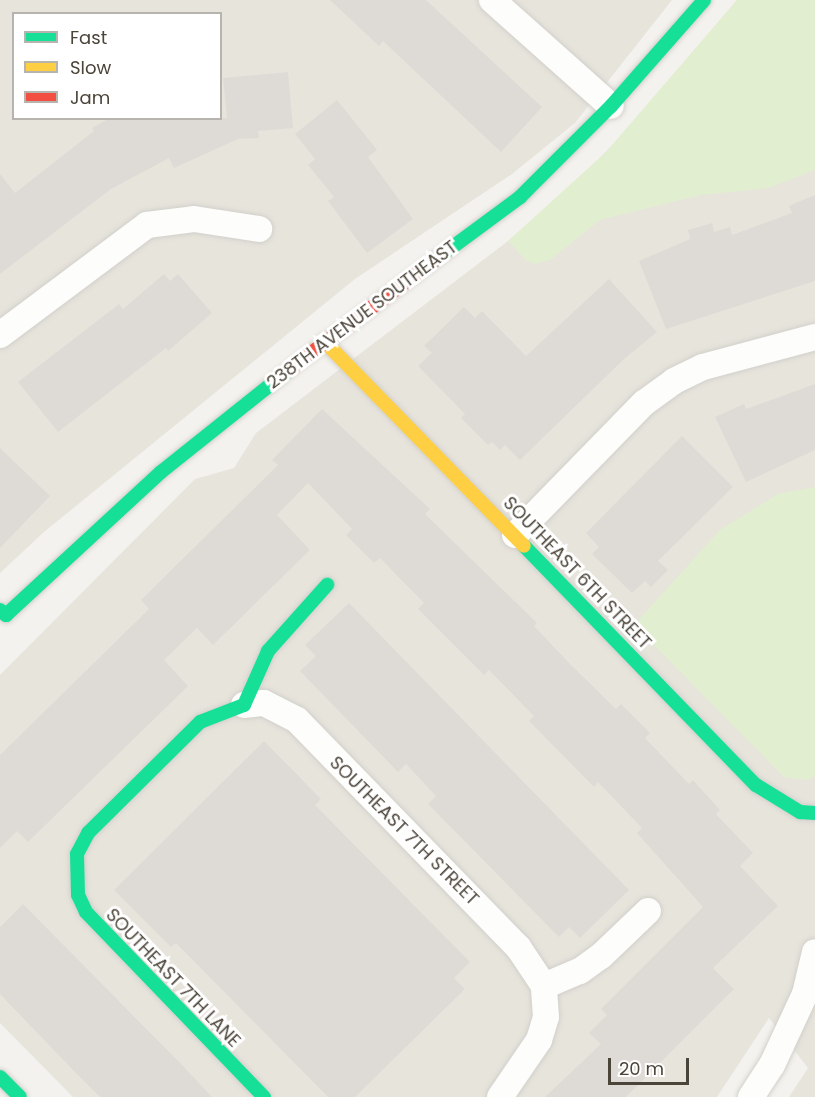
<!DOCTYPE html>
<style>
body{margin:0}
#map{position:relative;width:815px;height:1097px;overflow:hidden;background:#f4f2ee;font-family:Poppins,sans-serif}
div>[style]{position:absolute}
[style*='--x']{left:calc(var(--x)*1px);top:calc(var(--y)*1px);width:calc(var(--w)*1px);rotate:calc(var(--a)*1deg)}
.residential>*{inset:0;background:#e7e4dc}
.green>*{inset:0;background:#e1eecf}
.building>*{inset:0;background:#dedbd6}
.roads{filter:drop-shadow(0 0 2px #d2d0cb) drop-shadow(0 0 2px #d2d0cb)}
.street>*{height:26px;margin:-13px;padding:0 13px;transform-origin:13px;border-radius:13px;background:#fdfdfc}
.fast>*{height:14px;margin:-7px;padding:0 7px;transform-origin:7px;border-radius:7px;background:#16e098}
.slow>*{height:14px;margin:-7px;padding:0 7px;transform-origin:7px;border-radius:7px;background:#ffcf43}
.jam>*{height:14px;margin:-7px;padding:0 7px;transform-origin:7px;border-radius:7px;background:#f24e42}
span{translate:-50% -50%;white-space:nowrap;text-align:center;line-height:1.15;-webkit-text-stroke:6px #fff;paint-order:stroke}
.street-label{font-size:18px;color:#4b4439}
.legend{position:absolute;left:12px;top:12px;width:210px;height:108px;box-sizing:border-box;background:#fff;border:2px solid #b7b4b0;margin:0;padding:8px 10px;list-style:none;font-size:18px;color:#4b4439}
.legend li{display:flex;align-items:center;gap:12px;height:30px}
.legend b{width:30px;border:2px solid #b7b4b0}
.scale{position:absolute;left:608px;top:1058px;width:81px;height:27px;box-sizing:border-box;border:3px solid #4b4439;border-top:0;padding-left:8px;font-size:18px;line-height:21px;white-space:nowrap;color:#4b4439;-webkit-text-stroke:4px #fff;paint-order:stroke}
</style>
<div id="map">
<div class="residential">
<div style="clip-path:polygon(evenodd,0 0,672px 0,575px 123px,512px 174px,355px 279px,44px 532px,0 573px,0 0,14px 14px,220px 14px,220px 118px,14px 118px,14px 14px)"></div>
<div style="clip-path:polygon(737px 0,815px 0,815px 1097px,789px 1097px,808px 1068px,769px 1018px,717px 1097px,73px 1097px,0 1023px,0 675px,195px 479px,234px 468px,256px 433px,508px 241px,571px 187px,624px 133px)"></div>
</div>
<div class="green">
<div style="clip-path:polygon(737px 0,815px 0,815px 170px,768px 188px,701px 195px,600px 220px,550px 260px,534px 264px,526px 260px,508px 241px,606px 152px)"></div>
<div style="clip-path:polygon(815px 487px,815px 776px,808px 780px,784px 777px,634px 625px,720px 530px,778px 494px)"></div>
</div>
<div class="building">
<div style="clip-path:polygon(330px 0,426px 0,542px 107px,501px 152px,383px 41px,379px 46px)"></div>
<div style="clip-path:polygon(288px 72px,293px 128px,258px 131px,259px 138px,238px 139px,174px 168px,169px 158px,111px 189px,0 274px,0 174px,15px 193px,94px 131px,92px 128px,110px 118px,227px 118px,223px 78px)"></div>
<div style="clip-path:polygon(337px 100px,377px 150px,368px 157px,413px 219px,367px 253px,328px 201px,334px 197px,308px 165px,315px 159px,295px 134px)"></div>
<div style="clip-path:polygon(815px 195px,815px 281px,666px 329px,639px 261px,690px 239px,688px 230px,712px 223px,714px 232px,730px 227px,732px 235px,792px 213px,789px 206px)"></div>
<div style="clip-path:polygon(164px 274px,170px 281px,178px 274px,212px 313px,168px 351px,166px 348px,58px 432px,18px 382px,119px 304px,123px 309px)"></div>
<div style="clip-path:polygon(609px 279px,657px 332px,624px 359px,520px 460px,505px 445px,500px 450px,492px 442px,488px 445px,461px 418px,465px 414px,418px 366px,432px 353px,424px 346px,464px 307px,475px 318px,482px 311px,526px 356px)"></div>
<div style="clip-path:polygon(815px 384px,815px 450px,746px 482px,715px 417px,744px 404px,746px 409px)"></div>
<div style="clip-path:polygon(322px 409px,430px 509px,425px 514px,537px 623px,534px 626px,570px 664px,616px 709px,621px 704px,650px 733px,645px 738px,689px 784px,693px 780px,720px 810px,716px 814px,753px 853px,740px 866px,778px 906px,713px 968px,734px 989px,626px 1097px,545px 1097px,601px 1044px,589px 1033px,607px 1015px,601px 1009px,703px 907px,637px 833px,642px 828px,598px 782px,594px 787px,529px 721px,534px 716px,489px 670px,484px 675px,418px 609px,424px 603px,380px 558px,374px 563px,346px 535px,352px 529px,308px 483px,277px 515px,310px 550px,213px 645px,197px 628px,164px 660px,188px 686px,28px 842px,17px 831px,0 848px,0 755px,149px 609px,141px 600px,278px 465px,272px 460px)"></div>
<div style="clip-path:polygon(682px 436px,733px 487px,658px 561px,668px 570px,651px 587px,645px 581px,632px 593px,592px 554px,599px 547px,586px 533px)"></div>
<div style="clip-path:polygon(0 448px,50px 496px,0 548px)"></div>
<div style="clip-path:polygon(349px 603px,629px 890px,580px 938px,569px 927px,559px 937px,428px 804px,436px 796px,406px 764px,398px 772px,300px 671px,316px 656px,305px 645px)"></div>
<div style="clip-path:polygon(264px 741px,321px 799px,315px 805px,470px 962px,454px 978px,465px 989px,355px 1097px,328px 1097px,176px 943px,171px 947px,114px 890px)"></div>
<div style="clip-path:polygon(23px 904px,183px 1066px,212px 1097px,100px 1097px,72px 1069px,0 994px,0 927px)"></div>
</div>
<div class="roads">
<div class="street">
<div style="--x:492;--y:0;--w:159;--a:41.7"></div>
<div style="--x:0;--y:335;--w:184;--a:-36.8"></div>
<div style="--x:147;--y:225;--w:47;--a:-7.3"></div>
<div style="--x:194;--y:219;--w:66;--a:8.7"></div>
<div style="--x:515;--y:535;--w:185;--a:-45.7"></div>
<div style="--x:644;--y:403;--w:37;--a:-36"></div>
<div style="--x:674;--y:381;--w:32;--a:-26"></div>
<div style="--x:703;--y:367;--w:116;--a:-15"></div>
<div style="--x:244;--y:705;--w:20;--a:-6"></div>
<div style="--x:264;--y:703;--w:37;--a:27"></div>
<div style="--x:297;--y:720;--w:317;--a:45.8"></div>
<div style="--x:518;--y:947;--w:47;--a:56.3"></div>
<div style="--x:500;--y:1097;--w:69;--a:-55.6"></div>
<div style="--x:539;--y:1040;--w:24;--a:-73"></div>
<div style="--x:546;--y:1017;--w:31;--a:-94"></div>
<div style="--x:544;--y:986;--w:39;--a:-23"></div>
<div style="--x:580;--y:971;--w:26;--a:-36"></div>
<div style="--x:601;--y:956;--w:65;--a:-43.8"></div>
<div style="--x:751;--y:1097;--w:38;--a:-57"></div>
<div style="--x:772;--y:1065;--w:78;--a:-65.1"></div>
<div style="--x:805;--y:994;--w:43;--a:-76.6"></div>
</div>
<div class="fast">
<div style="--x:435;--y:260;--w:106;--a:-36.5"></div>
<div style="--x:520;--y:197;--w:129;--a:-45"></div>
<div style="--x:611;--y:106;--w:141;--a:-48.7"></div>
<div style="--x:524;--y:546;--w:333;--a:45.9"></div>
<div style="--x:756;--y:785;--w:52;--a:31.5"></div>
<div style="--x:800;--y:812;--w:15;--a:4"></div>
<div style="--x:0;--y:610;--w:8;--a:40"></div>
<div style="--x:6;--y:615;--w:211;--a:-42.7"></div>
<div style="--x:161;--y:472;--w:171;--a:-38.6"></div>
<div style="--x:0;--y:1077;--w:28;--a:45"></div>
<div style="--x:264;--y:1097;--w:257;--a:-133.9"></div>
<div style="--x:86;--y:912;--w:19;--a:-115"></div>
<div style="--x:78;--y:895;--w:41;--a:-91.4"></div>
<div style="--x:77;--y:854;--w:24;--a:-62"></div>
<div style="--x:88;--y:833;--w:158;--a:-44.7"></div>
<div style="--x:200;--y:722;--w:47;--a:-21.1"></div>
<div style="--x:244;--y:705;--w:59;--a:-66"></div>
<div style="--x:268;--y:651;--w:89;--a:-48.2"></div>
</div>
<div class="slow">
<div style="--x:324;--y:341;--w:286;--a:45.7"></div>
</div>
<div class="jam">
<div style="--x:295;--y:365;--w:175;--a:-36.9"></div>
</div>
</div>
<div class="street-label">
<span style="left:362px;top:315px;rotate:-37deg">238TH AVENUE SOUTHEAST</span>
<span style="left:577px;top:573px;rotate:46deg">SOUTHEAST 6TH STREET</span>
<span style="left:404px;top:831px;rotate:45deg">SOUTHEAST 7TH STREET</span>
<span style="left:173px;top:978px;rotate:46deg">SOUTHEAST 7TH LANE</span>
</div>
<ul class="legend">
<li><b style="height:8px;background:#16e098"></b>Fast</li>
<li><b style="height:8px;background:#ffcf43"></b>Slow</li>
<li><b style="height:8px;background:#f24e42"></b>Jam</li>
</ul>
<div class="scale">20 m</div>
</div>
